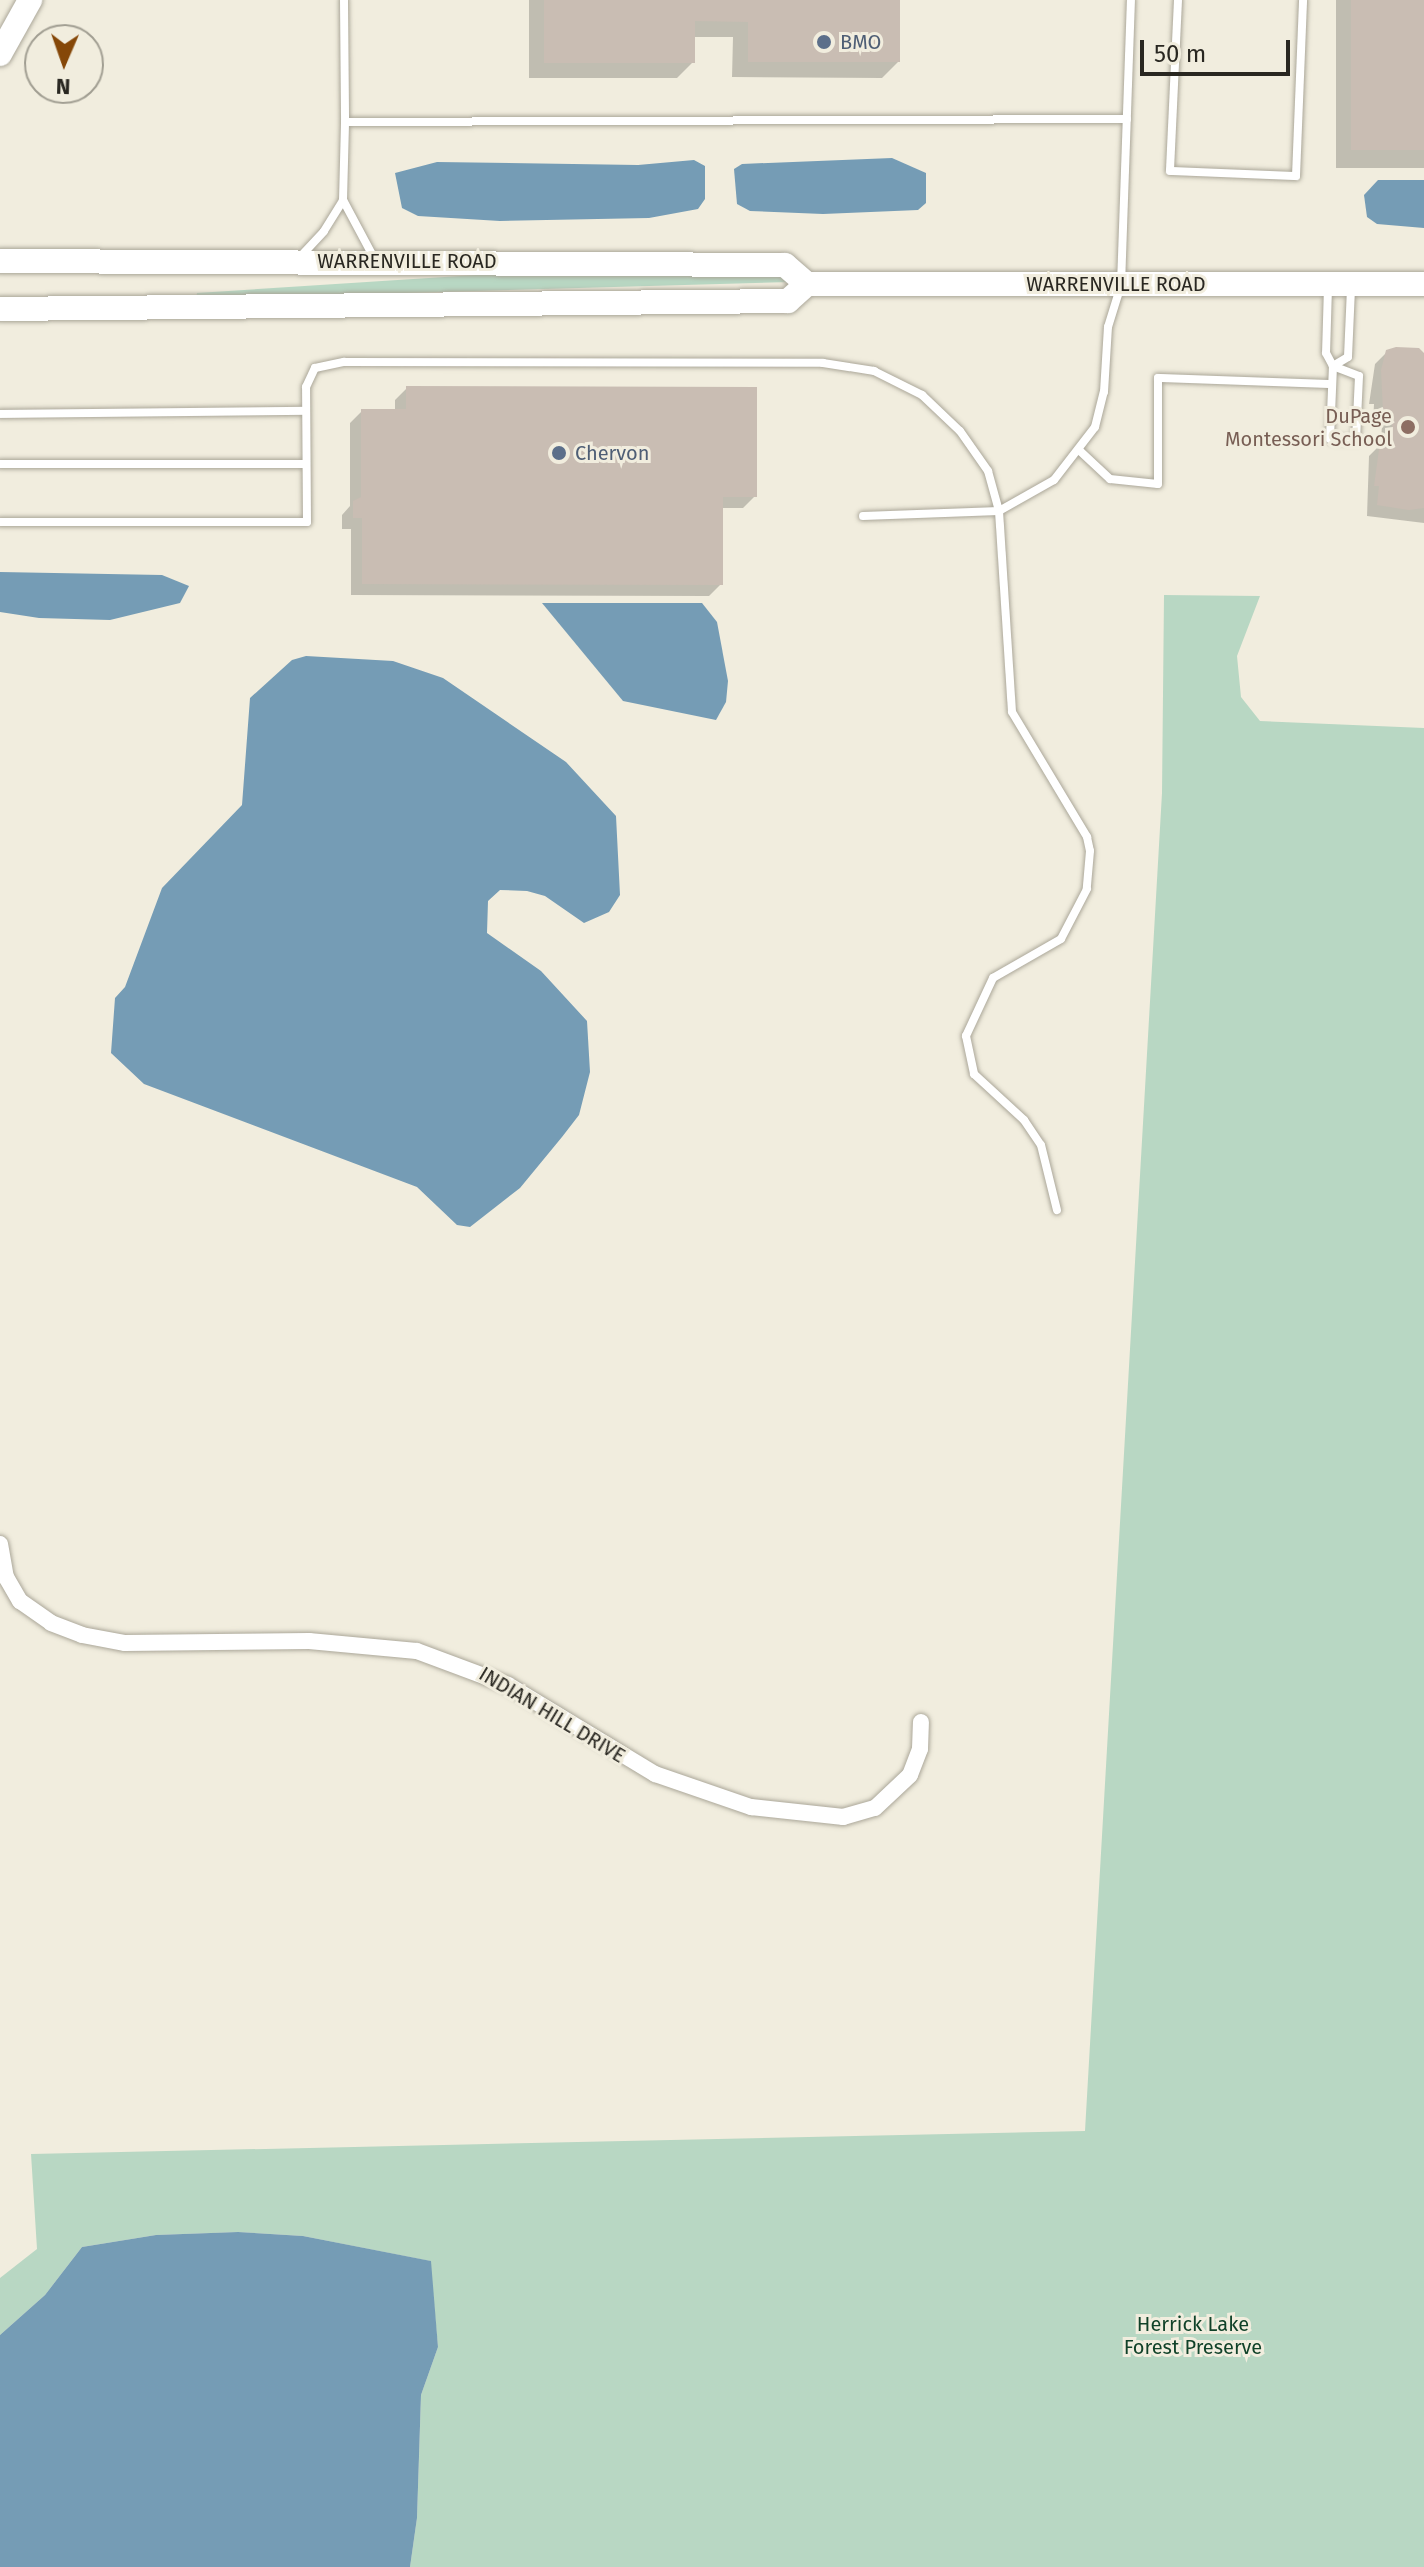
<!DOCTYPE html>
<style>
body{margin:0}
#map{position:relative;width:1424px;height:2567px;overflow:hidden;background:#f1edde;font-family:"Fira Sans",sans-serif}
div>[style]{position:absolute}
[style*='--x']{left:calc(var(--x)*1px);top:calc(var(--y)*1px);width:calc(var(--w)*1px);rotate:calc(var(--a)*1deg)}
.green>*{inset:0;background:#b8d7c3}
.water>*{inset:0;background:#759cb5}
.shadow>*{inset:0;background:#0003;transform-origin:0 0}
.building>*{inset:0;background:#c9bdb3;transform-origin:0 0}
.roads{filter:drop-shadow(0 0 2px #aba799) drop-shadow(0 0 2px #aba799)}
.lane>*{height:8px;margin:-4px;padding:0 4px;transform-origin:4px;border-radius:4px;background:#fff}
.street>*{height:16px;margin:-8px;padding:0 8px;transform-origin:8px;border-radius:8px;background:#fff}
.secondary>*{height:24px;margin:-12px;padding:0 12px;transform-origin:12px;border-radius:12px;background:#fff}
.dots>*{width:22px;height:22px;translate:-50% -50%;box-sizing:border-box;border:4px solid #f1edde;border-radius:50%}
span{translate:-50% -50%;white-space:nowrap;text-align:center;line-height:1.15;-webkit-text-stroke:6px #f1edde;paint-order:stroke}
.service-label{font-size:20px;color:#4e5e75}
.left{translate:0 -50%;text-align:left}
.street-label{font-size:20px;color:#292721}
.education-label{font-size:20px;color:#785e54}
.right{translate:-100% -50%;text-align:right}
.park-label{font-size:20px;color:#104229}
.north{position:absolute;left:24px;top:24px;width:80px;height:80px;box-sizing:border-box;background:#f1edde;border:2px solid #a19e92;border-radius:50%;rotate:182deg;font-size:22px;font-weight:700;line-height:32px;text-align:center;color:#292721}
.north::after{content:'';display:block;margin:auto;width:28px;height:36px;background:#854708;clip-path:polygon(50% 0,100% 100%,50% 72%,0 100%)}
.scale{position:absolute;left:1140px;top:40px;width:150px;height:36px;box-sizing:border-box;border:4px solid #292721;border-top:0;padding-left:10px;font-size:24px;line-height:28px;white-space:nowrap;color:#292721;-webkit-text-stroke:6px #f1edde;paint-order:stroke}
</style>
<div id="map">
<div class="green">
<div style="clip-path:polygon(491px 274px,789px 277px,789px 282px,196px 299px,197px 293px)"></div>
<div style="clip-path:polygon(1164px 595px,1260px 596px,1237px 656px,1241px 697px,1260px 721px,1424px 728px,1424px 2567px,410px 2567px,417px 2518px,421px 2395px,438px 2347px,430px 2261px,303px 2236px,239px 2232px,156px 2235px,82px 2247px,45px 2295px,0 2335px,0 2278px,37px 2249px,31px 2154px,1085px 2131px,1162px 793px)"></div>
</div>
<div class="water">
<div style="clip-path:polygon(892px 158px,926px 173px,926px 203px,918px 210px,823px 214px,750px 211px,737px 204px,734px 169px,742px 164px)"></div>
<div style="clip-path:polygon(694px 160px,705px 166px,705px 199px,698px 209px,649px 218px,500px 221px,418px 216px,402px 208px,395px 173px,437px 162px,638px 165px)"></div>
<div style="clip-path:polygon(1378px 180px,1424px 180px,1424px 228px,1377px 224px,1367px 217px,1364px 195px)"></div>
<div style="clip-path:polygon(0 572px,162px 575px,189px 586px,180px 603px,110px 620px,39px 618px,0 612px)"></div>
<div style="clip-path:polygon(542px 603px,702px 603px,717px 622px,728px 681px,726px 702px,716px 720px,623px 701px)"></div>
<div style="clip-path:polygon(306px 656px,393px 661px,443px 678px,566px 762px,616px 816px,620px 895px,609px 912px,584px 923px,545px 896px,527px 891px,500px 890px,488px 901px,487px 933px,541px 971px,587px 1021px,590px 1072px,579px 1115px,562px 1137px,520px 1188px,470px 1227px,457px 1225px,417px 1187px,144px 1084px,111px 1053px,115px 998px,125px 987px,162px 888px,242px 805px,250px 698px,292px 660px)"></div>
<div style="clip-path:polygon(238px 2232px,303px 2236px,431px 2261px,438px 2347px,421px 2395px,417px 2518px,410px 2567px,0 2567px,0 2335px,45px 2295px,82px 2247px,156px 2235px)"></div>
</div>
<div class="shadow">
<div style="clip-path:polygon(529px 0,898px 0,898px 62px,882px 78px,732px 77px,733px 37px,693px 37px,693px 62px,677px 78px,529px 78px)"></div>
<div style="left:1424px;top:0;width:168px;height:88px;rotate:90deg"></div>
<div style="clip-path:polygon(1387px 352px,1424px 353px,1424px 523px,1367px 516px,1369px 456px,1381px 444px,1382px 423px,1373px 422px,1374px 404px,1369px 404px,1375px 364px)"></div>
<div style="clip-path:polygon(407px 388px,755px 496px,743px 508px,721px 508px,721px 584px,709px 596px,351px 595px,351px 529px,342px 529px,342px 515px,350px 506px,350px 423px,362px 411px,395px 411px,395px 400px)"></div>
</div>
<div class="building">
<div style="clip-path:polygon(544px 0,900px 0,900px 62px,748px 62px,748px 22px,695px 21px,695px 63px,544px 63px)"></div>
<div style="left:1351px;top:0;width:73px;height:150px"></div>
<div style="clip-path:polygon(1396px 347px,1419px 348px,1424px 353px,1424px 508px,1409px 510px,1377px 505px,1379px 486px,1374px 486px,1380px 442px,1391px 443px,1393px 412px,1383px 411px,1381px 370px,1386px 350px)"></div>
<div style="clip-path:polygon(406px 386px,757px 387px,757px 497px,723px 497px,723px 585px,362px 584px,362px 518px,353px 518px,353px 501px,361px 497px,361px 409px,406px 409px)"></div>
</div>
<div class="roads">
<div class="lane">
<div style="--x:344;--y:0;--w:122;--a:89.5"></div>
<div style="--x:1178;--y:0;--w:171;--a:92.7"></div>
<div style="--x:1170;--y:171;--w:126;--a:2.3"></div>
<div style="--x:1296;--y:176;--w:176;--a:-87.7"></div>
<div style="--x:343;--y:200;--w:68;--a:61.9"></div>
<div style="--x:300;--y:257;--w:35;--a:-47"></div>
<div style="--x:324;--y:231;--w:36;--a:-58"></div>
<div style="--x:343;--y:200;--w:78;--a:-88.5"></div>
<div style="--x:345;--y:122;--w:782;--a:-0.22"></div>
<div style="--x:1328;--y:287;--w:66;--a:91.7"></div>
<div style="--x:1326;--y:353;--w:15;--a:62"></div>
<div style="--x:1333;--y:366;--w:73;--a:92.4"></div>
<div style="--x:1330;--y:439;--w:26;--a:2"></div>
<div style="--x:1356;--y:440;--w:64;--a:-87.3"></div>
<div style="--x:1359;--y:376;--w:28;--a:-159"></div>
<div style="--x:1333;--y:366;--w:17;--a:-31"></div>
<div style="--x:1348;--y:357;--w:70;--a:-87.5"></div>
<div style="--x:0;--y:414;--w:306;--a:-0.6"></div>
<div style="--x:1080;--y:451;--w:41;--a:43"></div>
<div style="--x:1110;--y:479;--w:48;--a:5.9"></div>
<div style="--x:1158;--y:484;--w:106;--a:-90"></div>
<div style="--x:1158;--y:378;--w:174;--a:2"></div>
<div style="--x:0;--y:464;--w:306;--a:0"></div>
<div style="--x:863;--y:516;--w:136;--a:-2.1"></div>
<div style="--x:999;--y:511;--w:63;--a:-29.4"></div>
<div style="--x:1054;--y:480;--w:67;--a:-52.3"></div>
<div style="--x:1095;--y:427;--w:36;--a:-76"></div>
<div style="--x:1104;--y:392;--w:65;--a:-86.5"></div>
<div style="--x:1108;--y:327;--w:44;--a:-72.8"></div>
<div style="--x:1121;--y:285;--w:285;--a:-88"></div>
<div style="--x:0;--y:522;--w:307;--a:0"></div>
<div style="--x:307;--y:522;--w:135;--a:-90.4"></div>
<div style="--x:306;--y:387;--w:21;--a:-65"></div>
<div style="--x:315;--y:368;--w:30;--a:-12"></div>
<div style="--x:344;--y:362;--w:479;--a:0.1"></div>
<div style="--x:823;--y:363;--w:52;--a:8.9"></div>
<div style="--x:874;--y:371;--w:54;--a:26.6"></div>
<div style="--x:922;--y:395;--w:52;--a:43.5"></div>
<div style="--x:960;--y:431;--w:49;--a:55"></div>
<div style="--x:988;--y:471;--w:41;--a:74.6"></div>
<div style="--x:999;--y:511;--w:201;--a:86.3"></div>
<div style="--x:1012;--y:712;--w:146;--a:59"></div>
<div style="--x:1087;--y:837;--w:14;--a:78"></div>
<div style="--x:1090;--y:851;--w:38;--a:95"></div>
<div style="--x:1087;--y:889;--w:56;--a:117.5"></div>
<div style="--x:1061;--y:939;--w:78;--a:150.2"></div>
<div style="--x:993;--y:978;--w:64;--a:115"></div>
<div style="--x:966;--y:1036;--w:39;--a:78"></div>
<div style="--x:974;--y:1074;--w:68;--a:42.6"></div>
<div style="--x:1024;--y:1120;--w:30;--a:56"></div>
<div style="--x:1041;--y:1145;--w:67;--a:76.2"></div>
</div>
<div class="street">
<div style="--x:0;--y:1544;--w:34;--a:80"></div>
<div style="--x:6;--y:1577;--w:28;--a:60"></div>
<div style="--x:20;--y:1601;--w:38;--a:35"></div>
<div style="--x:51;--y:1623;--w:33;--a:21"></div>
<div style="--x:82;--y:1635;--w:44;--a:10.5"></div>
<div style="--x:125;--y:1643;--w:184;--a:-0.6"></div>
<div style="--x:309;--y:1641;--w:108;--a:5.3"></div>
<div style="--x:417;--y:1651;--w:97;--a:20.5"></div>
<div style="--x:508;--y:1685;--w:172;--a:31.2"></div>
<div style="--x:655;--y:1774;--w:102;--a:19"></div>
<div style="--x:751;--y:1807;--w:93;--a:6.2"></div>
<div style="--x:843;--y:1817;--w:33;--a:-16"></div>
<div style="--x:875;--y:1808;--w:48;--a:-43.3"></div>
<div style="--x:910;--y:1775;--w:28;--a:-69"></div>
<div style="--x:920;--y:1749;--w:27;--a:-88"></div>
</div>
<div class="secondary">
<div style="--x:0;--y:54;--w:62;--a:-60.9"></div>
<div style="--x:0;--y:261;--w:785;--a:0.29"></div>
<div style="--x:785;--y:265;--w:29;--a:41"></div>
<div style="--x:807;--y:284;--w:617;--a:0"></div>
<div style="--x:0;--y:309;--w:788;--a:-0.58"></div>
<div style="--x:788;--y:301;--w:25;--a:-42"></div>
</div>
</div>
<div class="dots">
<div style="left:824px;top:42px;background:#5c6f8a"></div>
<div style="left:1408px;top:427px;background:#8d6e63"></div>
<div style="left:559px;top:453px;background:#5c6f8a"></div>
</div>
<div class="service-label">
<span class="left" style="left:840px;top:42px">BMO</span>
<span class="left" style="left:575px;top:453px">Chervon</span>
</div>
<div class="street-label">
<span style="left:407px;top:261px">WARRENVILLE ROAD</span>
<span style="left:1116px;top:284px">WARRENVILLE ROAD</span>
<span style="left:552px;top:1715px;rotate:31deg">INDIAN HILL DRIVE</span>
</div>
<div class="education-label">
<span class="right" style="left:1392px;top:428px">DuPage<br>Montessori School</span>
</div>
<div class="park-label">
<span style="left:1193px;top:2336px">Herrick Lake<br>Forest Preserve</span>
</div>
<div class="north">N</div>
<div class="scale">50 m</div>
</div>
